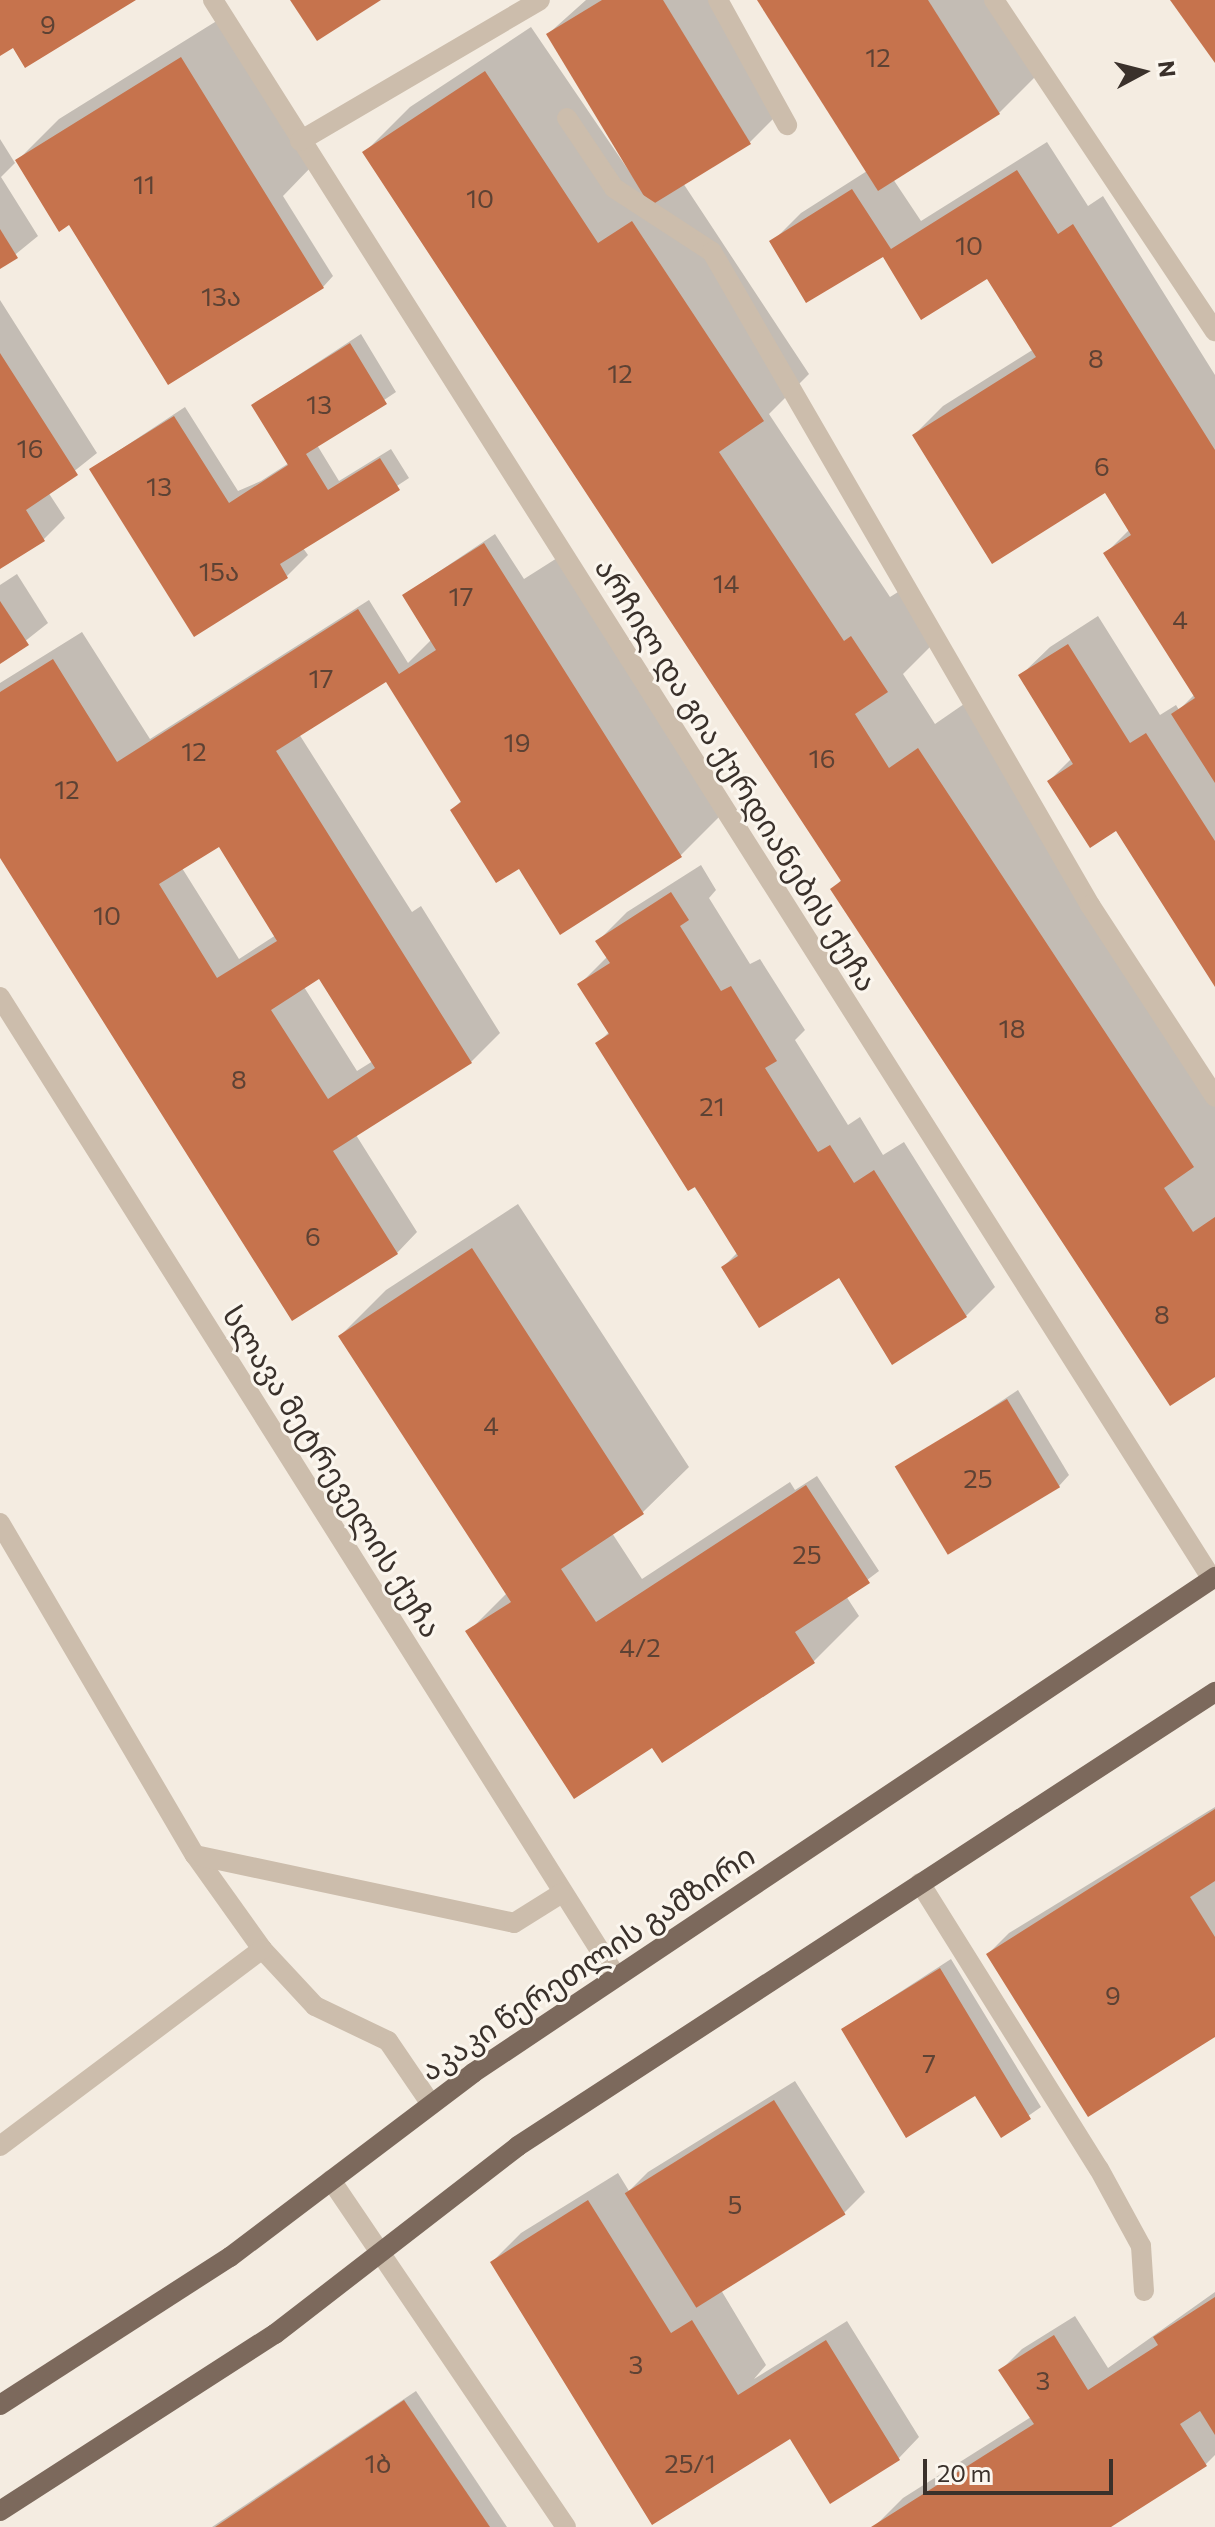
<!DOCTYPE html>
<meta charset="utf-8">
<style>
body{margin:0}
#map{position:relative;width:1215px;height:2527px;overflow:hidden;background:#f4ece1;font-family:Commissioner,"Noto Sans Georgian",sans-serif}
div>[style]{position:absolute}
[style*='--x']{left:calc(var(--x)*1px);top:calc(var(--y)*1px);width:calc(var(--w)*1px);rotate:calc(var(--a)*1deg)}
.shadow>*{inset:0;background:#0003}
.building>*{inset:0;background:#c6734d;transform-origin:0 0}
.minor>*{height:20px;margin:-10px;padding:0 10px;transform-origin:10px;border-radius:10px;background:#ccbdac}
.major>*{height:20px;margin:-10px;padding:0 10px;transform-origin:10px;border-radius:10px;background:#7c695c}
span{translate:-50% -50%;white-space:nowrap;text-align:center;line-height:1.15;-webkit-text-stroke:6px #fbf6ee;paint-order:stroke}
.number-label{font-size:26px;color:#5d4234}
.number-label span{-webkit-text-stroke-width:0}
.street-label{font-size:30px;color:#3a312b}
.north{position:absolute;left:1103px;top:32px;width:80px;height:80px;-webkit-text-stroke:6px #fbf6ee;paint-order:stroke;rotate:83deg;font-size:22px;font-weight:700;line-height:32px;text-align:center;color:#3a312b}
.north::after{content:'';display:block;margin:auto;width:28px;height:36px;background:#3a312b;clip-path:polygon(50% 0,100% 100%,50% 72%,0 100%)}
.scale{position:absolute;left:923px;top:2459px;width:190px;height:36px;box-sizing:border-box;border:4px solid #3a312b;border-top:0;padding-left:10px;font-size:24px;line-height:28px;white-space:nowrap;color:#3a312b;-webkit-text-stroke:6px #fbf6ee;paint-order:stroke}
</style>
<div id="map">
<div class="shadow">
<div style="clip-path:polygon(586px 0,710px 0,778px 114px,749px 143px,683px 183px,809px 374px,769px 414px,890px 597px,898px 592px,932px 645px,903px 674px,935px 724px,964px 704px,1215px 1085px,1215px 1374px,833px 889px,842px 879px,365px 152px,410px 107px,531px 27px,644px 193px,548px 34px)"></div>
<div style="clip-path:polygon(759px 0,996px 0,1041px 71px,999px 113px,893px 179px,921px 221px,1047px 142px,1088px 206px,1103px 196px,1215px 375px,1215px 984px,1116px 828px,1049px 781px,1072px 758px,1020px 676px,1050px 647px,1098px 616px,1160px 715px,1176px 705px,1179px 710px,1195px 694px,1105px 554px,1130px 529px,1106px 490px,914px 435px,943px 406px,1034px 349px,988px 276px,883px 254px,772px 242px,801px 213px,867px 171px)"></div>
<div style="clip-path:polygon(223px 17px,314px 164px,283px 196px,333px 276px,323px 287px,70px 223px,17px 161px,1px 177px,38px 236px,0 267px,0 139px,15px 163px,59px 119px)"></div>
<div style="clip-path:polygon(0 300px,97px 453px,48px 492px,65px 518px,44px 539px,0 567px)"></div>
<div style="clip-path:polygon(361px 334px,396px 392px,317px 445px,339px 481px,391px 449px,409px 478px,303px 548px,308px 555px,287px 576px,91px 469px,185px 407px,238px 491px,261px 481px,289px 463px,253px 405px)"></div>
<div style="clip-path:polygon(evenodd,495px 534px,524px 579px,565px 553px,726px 810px,681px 855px,519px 866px,452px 810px,462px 800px,387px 679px,299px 734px,412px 912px,421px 906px,500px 1033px,471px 1062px,356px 1135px,417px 1232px,397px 1253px,0 855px,0 683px,82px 632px,150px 739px,369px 600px,408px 663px,432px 639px,404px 595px,495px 534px,220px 844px,276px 935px,239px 959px,182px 868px,220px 844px,495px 534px,320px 977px,373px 1061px,357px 1071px,304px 987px,320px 977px)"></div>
<div style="clip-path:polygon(17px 574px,48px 623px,0 661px,0 585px)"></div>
<div style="clip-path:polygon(701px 865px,716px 890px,709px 898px,750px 964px,760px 959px,805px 1030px,795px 1040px,848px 1125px,860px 1117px,883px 1155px,904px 1142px,995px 1287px,966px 1316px,839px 1275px,723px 1267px,738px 1252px,598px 1043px,610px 1031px,580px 984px,608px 956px,598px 941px,627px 912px)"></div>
<div style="clip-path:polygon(518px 1204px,689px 1467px,643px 1512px,612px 1533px,642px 1579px,790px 1482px,795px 1490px,817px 1476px,879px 1571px,846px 1596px,859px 1616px,814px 1661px,652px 1745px,468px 1632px,507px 1593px,340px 1336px,386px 1290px)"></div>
<div style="clip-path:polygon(1018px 1390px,1069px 1475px,1059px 1486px,899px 1469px)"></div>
<div style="clip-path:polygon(1215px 1807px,1215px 2034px,988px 1954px,1009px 1933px)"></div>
<div style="clip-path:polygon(951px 1959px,1041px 2107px,1001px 2135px,976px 2093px,843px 2029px)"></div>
<div style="clip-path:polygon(795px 2081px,865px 2192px,844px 2213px,721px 2290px,766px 2365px,754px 2379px,847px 2321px,919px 2437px,899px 2458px,791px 2436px,492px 2262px,521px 2233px,618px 2173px,629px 2191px,648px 2172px)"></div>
<div style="clip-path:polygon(1215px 2292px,1215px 2455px,1206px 2464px,1107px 2527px,874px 2527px,903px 2498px,1031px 2417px,1001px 2370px,1022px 2349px,1075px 2316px,1108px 2368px)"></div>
<div style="clip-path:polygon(416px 2391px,507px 2527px,212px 2527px)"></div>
</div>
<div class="building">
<div style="clip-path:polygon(0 0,136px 0,25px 68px,13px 48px,0 56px)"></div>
<div style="clip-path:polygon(290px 0,381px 0,317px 41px)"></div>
<div style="clip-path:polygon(602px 0,663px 0,751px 144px,650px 206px,546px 34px)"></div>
<div style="clip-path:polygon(757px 0,928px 0,1000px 114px,878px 191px)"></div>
<div style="clip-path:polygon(1170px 0,1215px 0,1215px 63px)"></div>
<div style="clip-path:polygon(181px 57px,324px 288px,168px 385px,69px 225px,59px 232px,15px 160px)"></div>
<div style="clip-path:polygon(485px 71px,598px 243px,632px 221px,764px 421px,719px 452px,844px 641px,851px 636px,888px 692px,855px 714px,889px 768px,918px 748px,1194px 1167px,1164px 1188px,1193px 1232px,1215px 1217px,1215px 1377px,1170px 1406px,830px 889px,841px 881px,362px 152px)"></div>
<div style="clip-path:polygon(1017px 170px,1058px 234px,1073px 224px,1215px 450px,1215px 783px,1171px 714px,1195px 698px,1103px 553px,1131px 535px,1105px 493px,992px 564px,912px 435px,1036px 357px,987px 279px,921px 320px,883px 257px,806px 303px,769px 241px,852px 189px,891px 249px)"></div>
<div style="clip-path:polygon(0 229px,18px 258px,0 269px)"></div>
<div style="clip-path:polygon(350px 343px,387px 404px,306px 454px,328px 490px,380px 458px,400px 490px,280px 564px,288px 578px,194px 637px,89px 469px,174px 416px,229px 503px,288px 465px,251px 405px)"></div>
<div style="clip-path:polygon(0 353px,78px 475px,26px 510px,45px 541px,0 569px)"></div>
<div style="clip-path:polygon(evenodd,484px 543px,682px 857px,560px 935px,519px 869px,496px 883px,450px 810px,461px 802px,386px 682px,276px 751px,472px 1063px,333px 1151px,398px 1254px,292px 1321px,0 858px,0 692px,53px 659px,117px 762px,358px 609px,399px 674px,436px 650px,402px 595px,484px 543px,219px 847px,277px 941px,217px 978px,159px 884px,219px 847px,484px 543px,319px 979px,375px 1068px,328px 1099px,271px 1010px,319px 979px)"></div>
<div style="clip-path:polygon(0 601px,29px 645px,0 664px)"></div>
<div style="clip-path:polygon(1068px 644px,1130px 743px,1146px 733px,1215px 841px,1215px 987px,1116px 831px,1090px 848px,1047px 781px,1073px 764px,1018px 675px)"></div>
<div style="clip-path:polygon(671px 892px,689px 920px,680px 926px,721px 991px,731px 986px,777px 1061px,765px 1068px,818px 1152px,830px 1145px,854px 1183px,874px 1170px,967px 1317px,892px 1365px,839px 1278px,759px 1328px,721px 1267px,738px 1256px,695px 1187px,688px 1191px,595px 1043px,609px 1034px,577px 984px,610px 963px,595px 941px)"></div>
<div style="clip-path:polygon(472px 1248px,644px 1514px,561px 1569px,596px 1622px,806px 1485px,870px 1583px,795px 1632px,815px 1663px,662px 1763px,652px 1748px,574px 1799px,465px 1631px,511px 1602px,338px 1336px)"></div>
<div style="left:1007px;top:1399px;width:103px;height:131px;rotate:59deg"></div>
<div style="clip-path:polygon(1215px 1809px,1215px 1881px,1190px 1897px,1215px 1937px,1215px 2037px,1088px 2117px,986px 1954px)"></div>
<div style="clip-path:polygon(940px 1968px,1031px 2119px,1001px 2138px,975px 2096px,906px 2138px,841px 2029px)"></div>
<div style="left:774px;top:2100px;width:135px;height:176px;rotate:58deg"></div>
<div style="clip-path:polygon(588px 2200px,671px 2333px,692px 2320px,738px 2395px,826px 2340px,900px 2460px,830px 2504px,790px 2439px,652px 2525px,490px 2262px)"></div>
<div style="clip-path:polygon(1215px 2297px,1215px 2435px,1200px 2411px,1180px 2424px,1207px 2466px,1111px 2527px,871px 2527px,1034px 2424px,998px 2370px,1054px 2335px,1088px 2390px,1158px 2345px,1153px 2337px)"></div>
<div style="clip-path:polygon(404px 2400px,490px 2527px,215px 2527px)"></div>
</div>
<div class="minor">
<div style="--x:213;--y:0;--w:1868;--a:57.68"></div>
<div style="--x:718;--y:0;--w:143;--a:61.1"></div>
<div style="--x:994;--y:0;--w:398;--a:56.3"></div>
<div style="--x:567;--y:118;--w:84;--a:56.1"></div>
<div style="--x:614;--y:188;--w:117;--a:33.1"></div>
<div style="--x:712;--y:252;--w:755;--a:59.93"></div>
<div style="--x:1090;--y:905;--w:229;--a:56.9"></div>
<div style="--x:300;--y:141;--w:278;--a:-30.4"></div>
<div style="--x:0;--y:997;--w:1157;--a:57.82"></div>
<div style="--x:0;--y:1523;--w:385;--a:59.6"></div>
<div style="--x:195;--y:1855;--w:115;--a:54.5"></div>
<div style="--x:262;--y:1949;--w:78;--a:47.1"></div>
<div style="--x:315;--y:2006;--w:81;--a:25.6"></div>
<div style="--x:388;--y:2041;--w:76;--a:55.7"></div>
<div style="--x:195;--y:1855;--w:326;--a:12"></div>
<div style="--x:514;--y:1923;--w:57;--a:-32"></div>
<div style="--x:920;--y:1883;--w:337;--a:58"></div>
<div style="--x:1099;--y:2169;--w:88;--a:61.4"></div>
<div style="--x:1141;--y:2246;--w:45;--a:86.2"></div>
<div style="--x:0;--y:2146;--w:328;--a:-36.9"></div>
<div style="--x:331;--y:2180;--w:419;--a:55.9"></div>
</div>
<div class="major">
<div style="--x:0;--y:2405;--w:274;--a:-32.8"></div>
<div style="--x:230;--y:2257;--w:305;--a:-37.1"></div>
<div style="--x:473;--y:2073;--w:893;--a:-33.76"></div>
<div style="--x:0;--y:2511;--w:327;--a:-32.8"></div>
<div style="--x:275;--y:2334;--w:307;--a:-37.7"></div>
<div style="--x:518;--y:2146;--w:832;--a:-33.08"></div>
</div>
<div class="number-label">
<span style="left:48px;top:24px">9</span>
<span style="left:878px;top:57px">12</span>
<span style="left:144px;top:184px">11</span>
<span style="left:480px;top:198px">10</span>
<span style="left:969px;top:245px">10</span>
<span style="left:221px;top:296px">13ა</span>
<span style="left:1096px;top:358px">8</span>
<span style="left:620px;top:373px">12</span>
<span style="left:319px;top:404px">13</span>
<span style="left:30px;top:448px">16</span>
<span style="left:1102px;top:466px">6</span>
<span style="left:159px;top:486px">13</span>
<span style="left:219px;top:571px">15ა</span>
<span style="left:726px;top:583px">14</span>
<span style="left:461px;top:596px">17</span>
<span style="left:1180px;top:619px">4</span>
<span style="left:321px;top:678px">17</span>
<span style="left:517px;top:742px">19</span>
<span style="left:194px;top:751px">12</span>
<span style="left:822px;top:758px">16</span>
<span style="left:67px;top:789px">12</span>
<span style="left:107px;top:915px">10</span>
<span style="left:1012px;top:1028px">18</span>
<span style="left:239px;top:1079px">8</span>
<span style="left:712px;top:1106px">21</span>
<span style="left:313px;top:1236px">6</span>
<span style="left:1162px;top:1314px">8</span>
<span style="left:491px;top:1425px">4</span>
<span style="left:978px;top:1478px">25</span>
<span style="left:807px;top:1554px">25</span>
<span style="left:640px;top:1647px">4/2</span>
<span style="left:1113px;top:1995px">9</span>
<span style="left:929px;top:2063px">7</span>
<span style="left:735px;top:2204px">5</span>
<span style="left:636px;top:2364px">3</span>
<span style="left:1043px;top:2380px">3</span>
<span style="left:378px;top:2463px">1ბ</span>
<span style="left:690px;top:2463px">25/1</span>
</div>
<div class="street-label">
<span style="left:737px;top:774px;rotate:58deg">არჩილ და გია ქურდიანების ქუჩა</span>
<span style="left:333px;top:1471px;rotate:58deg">სლავა მეტრეველის ქუჩა</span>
<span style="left:587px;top:1962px;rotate:-34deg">აკაკი წერეთლის გამზირი</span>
</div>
<div class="north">N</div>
<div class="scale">20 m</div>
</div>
